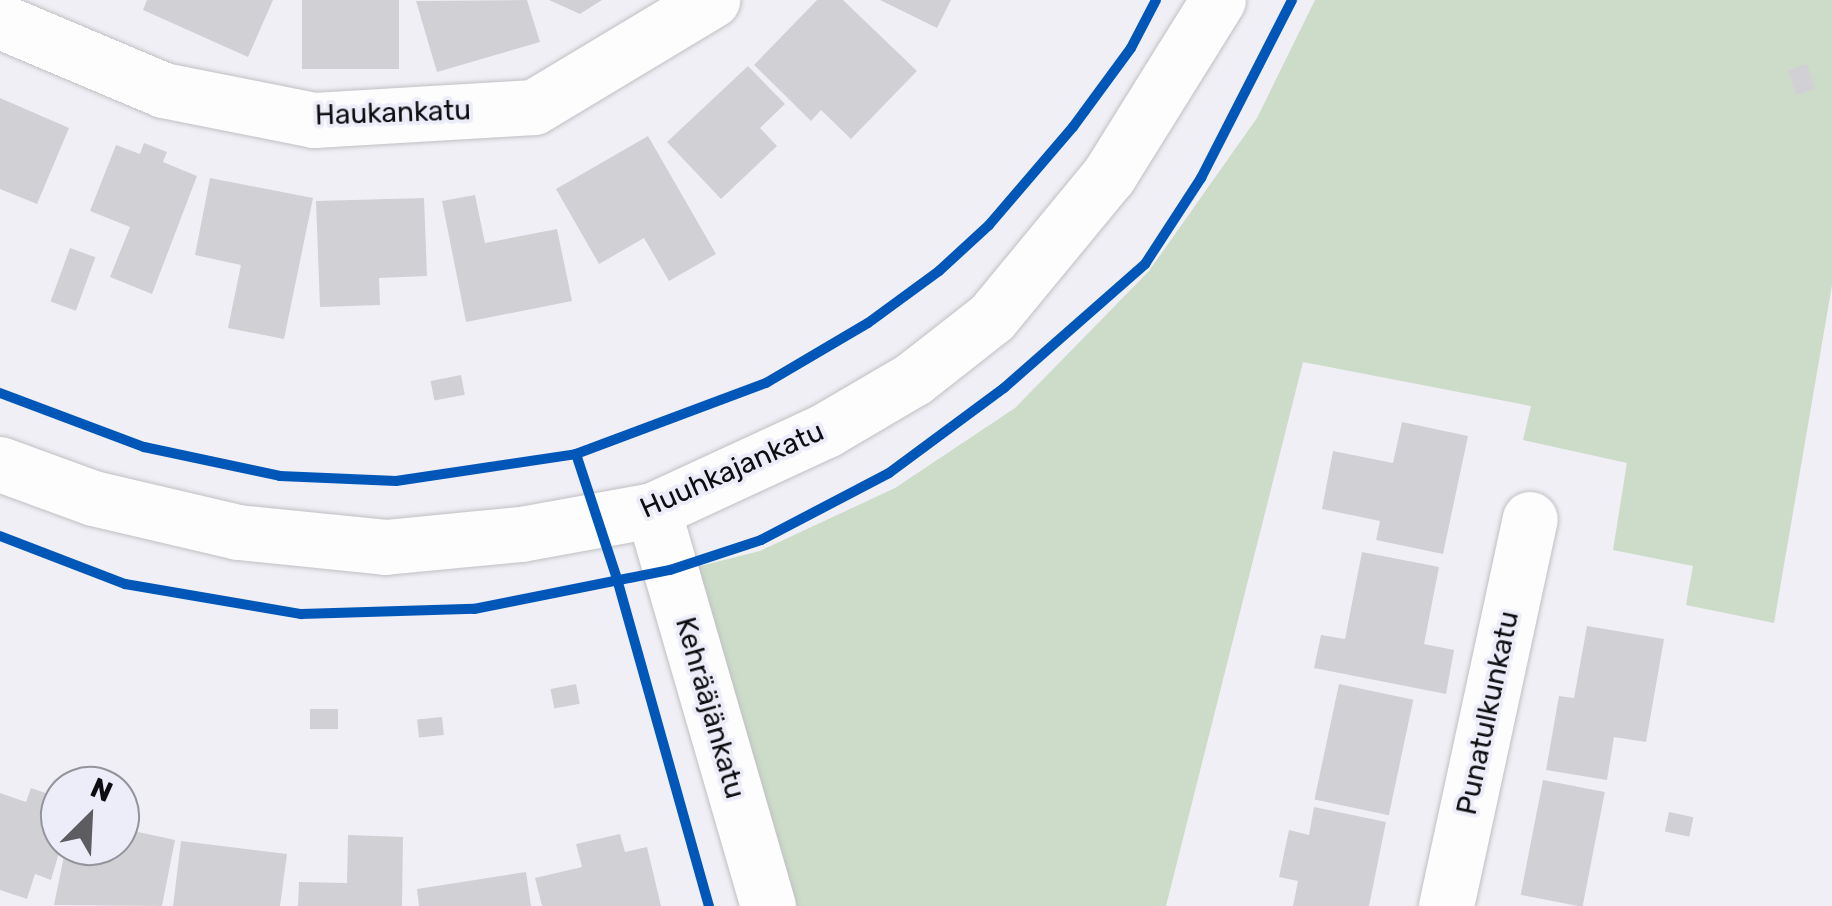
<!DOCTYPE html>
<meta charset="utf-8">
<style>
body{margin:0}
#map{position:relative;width:1832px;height:906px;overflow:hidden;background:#efeff5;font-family:Rubik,sans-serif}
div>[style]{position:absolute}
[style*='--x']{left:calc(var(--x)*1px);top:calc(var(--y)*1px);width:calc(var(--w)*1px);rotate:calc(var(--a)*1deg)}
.green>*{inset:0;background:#ccdcc8}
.building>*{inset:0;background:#d1d1d5;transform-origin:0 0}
.roads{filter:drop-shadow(0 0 2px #c0c0c4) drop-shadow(0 0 2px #c0c0c4)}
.minor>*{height:55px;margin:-27.5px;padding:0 27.5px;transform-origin:27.5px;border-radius:27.5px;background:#fdfdfe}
.cycleway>*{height:10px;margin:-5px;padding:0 5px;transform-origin:5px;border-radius:5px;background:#0057b8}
span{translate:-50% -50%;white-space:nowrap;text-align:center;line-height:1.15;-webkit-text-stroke:8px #ecedf8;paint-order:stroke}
.street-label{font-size:28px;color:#0e0e12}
.north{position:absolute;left:40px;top:766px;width:100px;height:100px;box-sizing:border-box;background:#ecedf8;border:2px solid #93949c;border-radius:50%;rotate:24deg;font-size:28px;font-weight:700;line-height:40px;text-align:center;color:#0e0e12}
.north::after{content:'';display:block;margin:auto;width:35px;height:45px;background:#5d5d61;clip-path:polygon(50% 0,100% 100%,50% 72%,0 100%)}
</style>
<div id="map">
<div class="green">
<div style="clip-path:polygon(1315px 0,1832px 0,1832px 285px,1774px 623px,1686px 605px,1693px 566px,1613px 550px,1627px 463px,1523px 440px,1531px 406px,1303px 362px,1166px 906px,783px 906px,688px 569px,760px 551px,895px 488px,1015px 408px,1149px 271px,1257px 118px)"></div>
</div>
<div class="building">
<div style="clip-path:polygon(147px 0,273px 0,248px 57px,143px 10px)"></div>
<div style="left:302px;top:0;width:97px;height:69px"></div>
<div style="clip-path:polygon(527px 0,540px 42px,437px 72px,416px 1px)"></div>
<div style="clip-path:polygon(549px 0,602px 0,580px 14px)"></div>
<div style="clip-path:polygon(817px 0,843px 0,917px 71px,851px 139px,821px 110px,811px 121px,754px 65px)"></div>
<div style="clip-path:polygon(880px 0,951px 0,937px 28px)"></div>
<div style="left:1807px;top:64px;width:26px;height:20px;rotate:72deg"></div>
<div style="clip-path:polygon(748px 66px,785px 104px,760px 128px,777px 146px,721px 199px,667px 142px)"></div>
<div style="clip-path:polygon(0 98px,69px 128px,37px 204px,0 189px)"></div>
<div style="clip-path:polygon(648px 136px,716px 254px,669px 281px,644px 238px,599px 264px,556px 189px)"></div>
<div style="clip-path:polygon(144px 143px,167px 152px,163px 162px,197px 176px,152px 294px,110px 277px,130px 227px,90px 211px,116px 145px,140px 154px)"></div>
<div style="clip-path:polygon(210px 178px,313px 198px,284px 339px,228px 328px,241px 265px,195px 255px)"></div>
<div style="clip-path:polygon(475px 195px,485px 243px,557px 229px,572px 301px,466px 322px,442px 201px)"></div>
<div style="clip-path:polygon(424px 198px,427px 276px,379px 278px,380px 305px,320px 307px,316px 201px)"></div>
<div style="left:70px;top:248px;width:27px;height:57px;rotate:20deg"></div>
<div style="left:461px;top:375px;width:20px;height:31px;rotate:79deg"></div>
<div style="clip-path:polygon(1402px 422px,1468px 436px,1443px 554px,1376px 540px,1380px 521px,1322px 509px,1333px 451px,1393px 463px)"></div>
<div style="clip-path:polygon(1362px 552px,1439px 567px,1424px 644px,1454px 650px,1446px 694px,1314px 668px,1321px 635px,1345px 639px)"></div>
<div style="clip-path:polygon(1587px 626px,1664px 639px,1646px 742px,1614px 737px,1607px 780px,1546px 770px,1559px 696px,1574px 698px)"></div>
<div style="left:576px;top:684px;width:20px;height:26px;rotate:79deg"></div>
<div style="left:1339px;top:684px;width:76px;height:118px;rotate:12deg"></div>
<div style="left:310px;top:709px;width:28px;height:20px"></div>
<div style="left:442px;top:717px;width:18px;height:25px;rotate:84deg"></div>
<div style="left:1543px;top:780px;width:63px;height:117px;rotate:11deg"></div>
<div style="clip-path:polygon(31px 788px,60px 798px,61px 846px,51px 880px,35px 874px,27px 899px,0 890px,0 793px,26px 802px)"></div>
<div style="clip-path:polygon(1314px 807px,1386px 822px,1369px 906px,1293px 906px,1298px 881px,1279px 877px,1289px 830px,1309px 835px)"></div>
<div style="left:1669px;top:812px;width:25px;height:20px;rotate:12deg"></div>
<div style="clip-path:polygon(120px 828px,175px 840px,162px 906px,54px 905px,66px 846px,120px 846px)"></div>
<div style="clip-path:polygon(620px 834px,625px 852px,647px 847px,661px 906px,542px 906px,535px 878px,582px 867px,576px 844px)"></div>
<div style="clip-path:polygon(348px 835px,403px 837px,402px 906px,298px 906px,299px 882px,347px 883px)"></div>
<div style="clip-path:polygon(181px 841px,287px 854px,280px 906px,173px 906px)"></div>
<div style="clip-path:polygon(526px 872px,531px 906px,419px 906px,417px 889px)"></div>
</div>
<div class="roads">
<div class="minor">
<div style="--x:0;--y:21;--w:177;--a:22.9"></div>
<div style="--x:163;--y:90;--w:154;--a:11.2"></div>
<div style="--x:314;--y:120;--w:220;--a:-3.4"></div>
<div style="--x:534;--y:107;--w:208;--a:-31"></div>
<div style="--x:0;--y:464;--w:99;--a:20.1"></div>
<div style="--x:93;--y:498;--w:149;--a:13.2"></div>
<div style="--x:238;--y:532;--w:148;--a:5.8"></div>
<div style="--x:385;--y:547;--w:137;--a:-5.5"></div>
<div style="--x:521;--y:534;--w:134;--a:-10.3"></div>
<div style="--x:653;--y:510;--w:191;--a:-24.8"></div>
<div style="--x:826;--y:430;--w:101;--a:-30.4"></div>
<div style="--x:913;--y:379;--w:100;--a:-38.1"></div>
<div style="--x:992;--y:317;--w:184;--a:-50.5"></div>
<div style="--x:1109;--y:175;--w:206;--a:-58.1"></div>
<div style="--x:653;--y:510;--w:412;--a:73.8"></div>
<div style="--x:1446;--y:906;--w:396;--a:-77.8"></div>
</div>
</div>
<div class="cycleway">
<div style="--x:0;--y:393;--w:154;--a:20.6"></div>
<div style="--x:144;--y:447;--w:139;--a:12"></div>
<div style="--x:280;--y:476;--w:116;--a:2.5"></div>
<div style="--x:396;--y:481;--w:182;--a:-8.5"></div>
<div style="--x:576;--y:454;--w:203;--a:-20.5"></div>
<div style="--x:766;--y:383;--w:118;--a:-30.5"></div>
<div style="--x:868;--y:323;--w:88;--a:-36.2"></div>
<div style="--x:939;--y:271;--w:68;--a:-42.6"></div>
<div style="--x:989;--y:225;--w:129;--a:-49.4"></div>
<div style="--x:1073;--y:127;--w:98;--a:-53.7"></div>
<div style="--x:1131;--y:48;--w:54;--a:-62.5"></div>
<div style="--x:576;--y:454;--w:132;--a:71.8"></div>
<div style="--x:617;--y:579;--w:340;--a:74.3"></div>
<div style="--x:0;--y:536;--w:134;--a:21"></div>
<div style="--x:125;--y:584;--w:179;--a:9.7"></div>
<div style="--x:301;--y:614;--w:173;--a:-1.7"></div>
<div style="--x:474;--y:609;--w:200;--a:-11.3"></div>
<div style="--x:670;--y:570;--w:96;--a:-18.2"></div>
<div style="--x:761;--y:540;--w:144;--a:-27.6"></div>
<div style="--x:889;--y:473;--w:143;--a:-36.5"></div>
<div style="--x:1004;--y:388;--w:188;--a:-41.3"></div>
<div style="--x:1145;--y:264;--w:103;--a:-56.9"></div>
<div style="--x:1201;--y:178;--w:200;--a:-62.9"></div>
</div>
<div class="street-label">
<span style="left:393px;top:113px;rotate:-2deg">Haukankatu</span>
<span style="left:732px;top:470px;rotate:-24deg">Huuhkajankatu</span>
<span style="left:710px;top:708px;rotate:74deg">Kehrääjänkatu</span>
<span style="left:1488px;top:713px;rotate:-78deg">Punatulkunkatu</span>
</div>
<div class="north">N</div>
</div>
